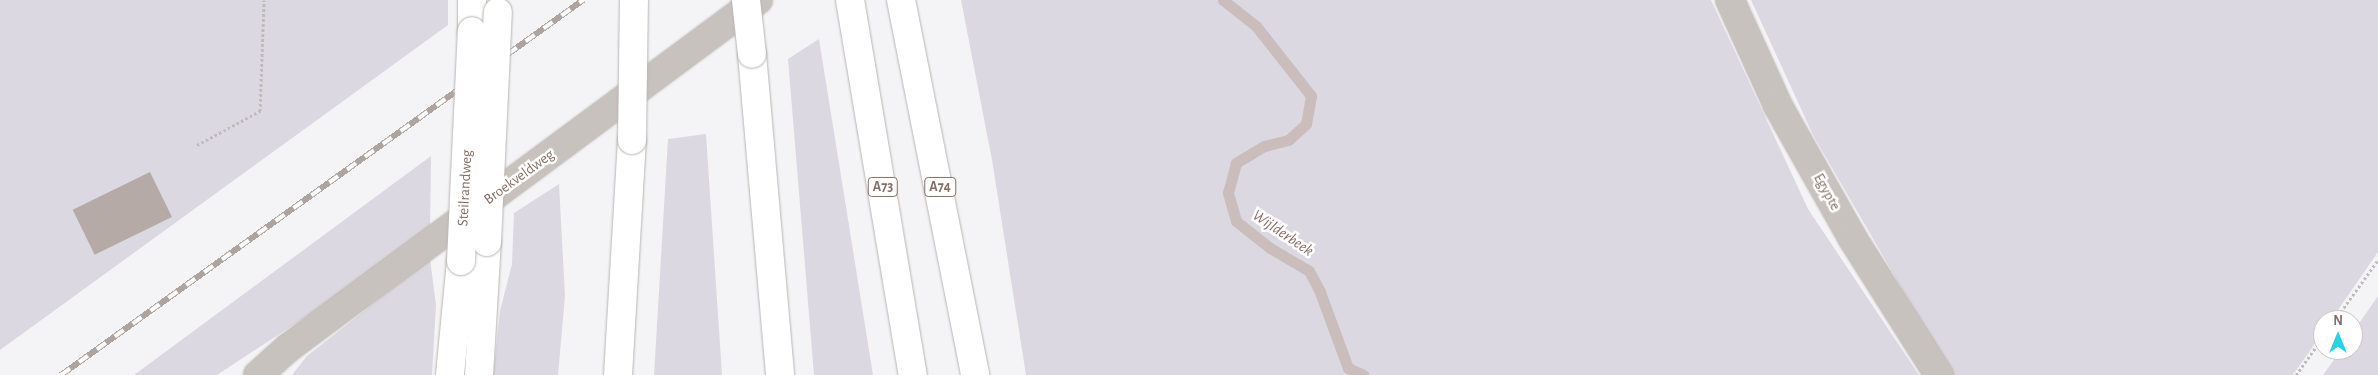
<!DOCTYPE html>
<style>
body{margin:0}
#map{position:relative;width:2378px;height:375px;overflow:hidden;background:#f4f4f7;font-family:"Alegreya Sans",sans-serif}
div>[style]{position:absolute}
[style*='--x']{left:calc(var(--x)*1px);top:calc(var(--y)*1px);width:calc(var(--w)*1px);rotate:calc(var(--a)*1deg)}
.green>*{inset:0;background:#dbd8e1}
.stream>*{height:11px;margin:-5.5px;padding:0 5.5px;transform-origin:5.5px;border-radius:5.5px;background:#cbbdbc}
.building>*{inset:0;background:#b5aaa6;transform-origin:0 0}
.path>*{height:3px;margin-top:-1.5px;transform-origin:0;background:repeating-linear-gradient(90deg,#bfbbb9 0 2.5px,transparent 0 5px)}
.roads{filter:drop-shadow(0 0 1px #bab4b1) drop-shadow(0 0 1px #bab4b1)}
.minor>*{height:28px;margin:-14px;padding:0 14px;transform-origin:14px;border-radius:14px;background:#c8c2bf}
.major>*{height:28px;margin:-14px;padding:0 14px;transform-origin:14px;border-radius:14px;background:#fff}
.highway>*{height:28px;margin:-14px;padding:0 14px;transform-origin:14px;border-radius:14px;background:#fff}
.rail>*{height:5.5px;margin-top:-2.75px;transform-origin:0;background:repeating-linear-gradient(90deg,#fff 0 11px,#ada4a0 0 22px);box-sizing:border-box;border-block:1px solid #ada4a0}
.bridges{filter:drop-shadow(0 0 1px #bab4b1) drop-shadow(0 0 1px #bab4b1)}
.major-bridge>*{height:28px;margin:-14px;padding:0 14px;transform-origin:14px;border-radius:14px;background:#fff}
.highway-bridge>*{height:28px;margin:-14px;padding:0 14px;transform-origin:14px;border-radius:14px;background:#fff}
span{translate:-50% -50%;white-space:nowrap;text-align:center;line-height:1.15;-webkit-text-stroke:5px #fff;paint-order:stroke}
.shield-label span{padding:1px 4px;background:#fff;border:1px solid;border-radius:4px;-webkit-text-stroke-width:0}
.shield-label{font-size:14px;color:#856f65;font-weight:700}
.street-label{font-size:15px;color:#856f65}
.water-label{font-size:16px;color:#886a66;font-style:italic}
.north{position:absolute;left:2313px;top:310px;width:50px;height:50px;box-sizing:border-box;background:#fff;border:1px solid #cec5c1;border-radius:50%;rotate:0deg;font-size:14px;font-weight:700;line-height:20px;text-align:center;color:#856f65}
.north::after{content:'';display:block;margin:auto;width:18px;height:22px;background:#25d4e5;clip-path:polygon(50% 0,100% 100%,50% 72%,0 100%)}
</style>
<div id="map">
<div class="green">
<div style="clip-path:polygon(0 0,448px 0,448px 25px,0 350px)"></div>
<div style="clip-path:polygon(961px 0,1711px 0,1808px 209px,1919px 375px,1026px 375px,992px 160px)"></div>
<div style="clip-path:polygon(1751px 0,2378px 0,2378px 252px,2331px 320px,2323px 320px,2323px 332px,2293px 375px,1952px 375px,1813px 135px)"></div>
<div style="clip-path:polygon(819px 39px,873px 375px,814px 375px,788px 59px)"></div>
<div style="clip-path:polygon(706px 134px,722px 375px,654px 375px,668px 139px)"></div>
<div style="clip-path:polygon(431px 156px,430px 235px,217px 375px,134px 375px)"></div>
<div style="clip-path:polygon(559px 184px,565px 296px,558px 375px,493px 375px,500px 311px,512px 264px,514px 213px)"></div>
<div style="clip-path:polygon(430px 259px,436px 305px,432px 375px,292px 375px,307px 356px)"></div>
<div style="clip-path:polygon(2378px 296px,2378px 375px,2323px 375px,2341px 350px,2353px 350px,2353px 332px)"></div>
</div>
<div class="stream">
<div style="--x:1223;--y:0;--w:42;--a:38.2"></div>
<div style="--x:1256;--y:26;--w:89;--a:51.8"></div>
<div style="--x:1311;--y:96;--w:28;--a:100"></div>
<div style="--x:1306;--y:124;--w:24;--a:138"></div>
<div style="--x:1288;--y:140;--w:25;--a:166"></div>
<div style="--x:1264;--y:146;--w:33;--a:149"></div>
<div style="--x:1236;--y:163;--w:31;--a:105"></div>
<div style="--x:1228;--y:193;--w:29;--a:74"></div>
<div style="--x:1236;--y:221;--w:43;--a:38.5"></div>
<div style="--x:1270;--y:248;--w:45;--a:30.5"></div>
<div style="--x:1309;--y:271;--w:24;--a:62"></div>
<div style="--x:1320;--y:292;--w:81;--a:69.8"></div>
<div style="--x:1348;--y:368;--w:17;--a:24"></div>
</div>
<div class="building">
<div style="left:150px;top:172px;width:50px;height:86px;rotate:64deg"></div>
</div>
<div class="path">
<div style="--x:197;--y:145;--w:72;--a:-28.4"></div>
<div style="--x:260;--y:111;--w:111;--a:-87.9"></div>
<div style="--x:2335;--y:320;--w:74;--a:-54.4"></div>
<div style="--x:2296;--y:375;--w:47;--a:-54.6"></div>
</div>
<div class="roads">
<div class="minor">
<div style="--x:1730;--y:0;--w:116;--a:65.6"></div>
<div style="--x:1778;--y:106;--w:153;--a:60.6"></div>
<div style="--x:1853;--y:239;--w:161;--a:57.7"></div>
<div style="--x:258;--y:375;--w:40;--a:-42"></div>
<div style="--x:288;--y:348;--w:585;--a:-36.52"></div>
</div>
<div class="major">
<div style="--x:472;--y:0;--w:31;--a:90"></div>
<div style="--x:450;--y:375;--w:115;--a:-84.5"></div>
<div style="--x:479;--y:375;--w:133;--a:-86.6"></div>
</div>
<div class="highway">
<div style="--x:850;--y:0;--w:380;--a:80.5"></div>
<div style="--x:901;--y:0;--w:382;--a:78.8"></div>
<div style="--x:752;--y:54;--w:322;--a:85"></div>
<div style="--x:618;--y:375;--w:235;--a:-86.6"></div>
</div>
</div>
<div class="rail">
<div style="--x:61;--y:375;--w:643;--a:-35.69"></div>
</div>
<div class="bridges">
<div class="major-bridge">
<div style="--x:487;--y:242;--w:230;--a:-87.3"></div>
<div style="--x:461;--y:261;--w:230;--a:-87.3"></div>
</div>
<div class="highway-bridge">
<div style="--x:746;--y:0;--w:54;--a:83.7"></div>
<div style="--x:632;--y:140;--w:140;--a:-89.2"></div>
</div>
</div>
<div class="shield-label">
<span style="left:883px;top:187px">A73</span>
<span style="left:940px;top:187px">A74</span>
</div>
<div class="street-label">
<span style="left:519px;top:177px;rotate:-36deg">Broekveldweg</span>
<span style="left:465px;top:188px;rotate:-87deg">Steilrandweg</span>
<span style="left:1827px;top:192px;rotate:61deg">Egypte</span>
</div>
<div class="water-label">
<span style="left:1283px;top:233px;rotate:34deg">Wijlderbeek</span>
</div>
<div class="north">N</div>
</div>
